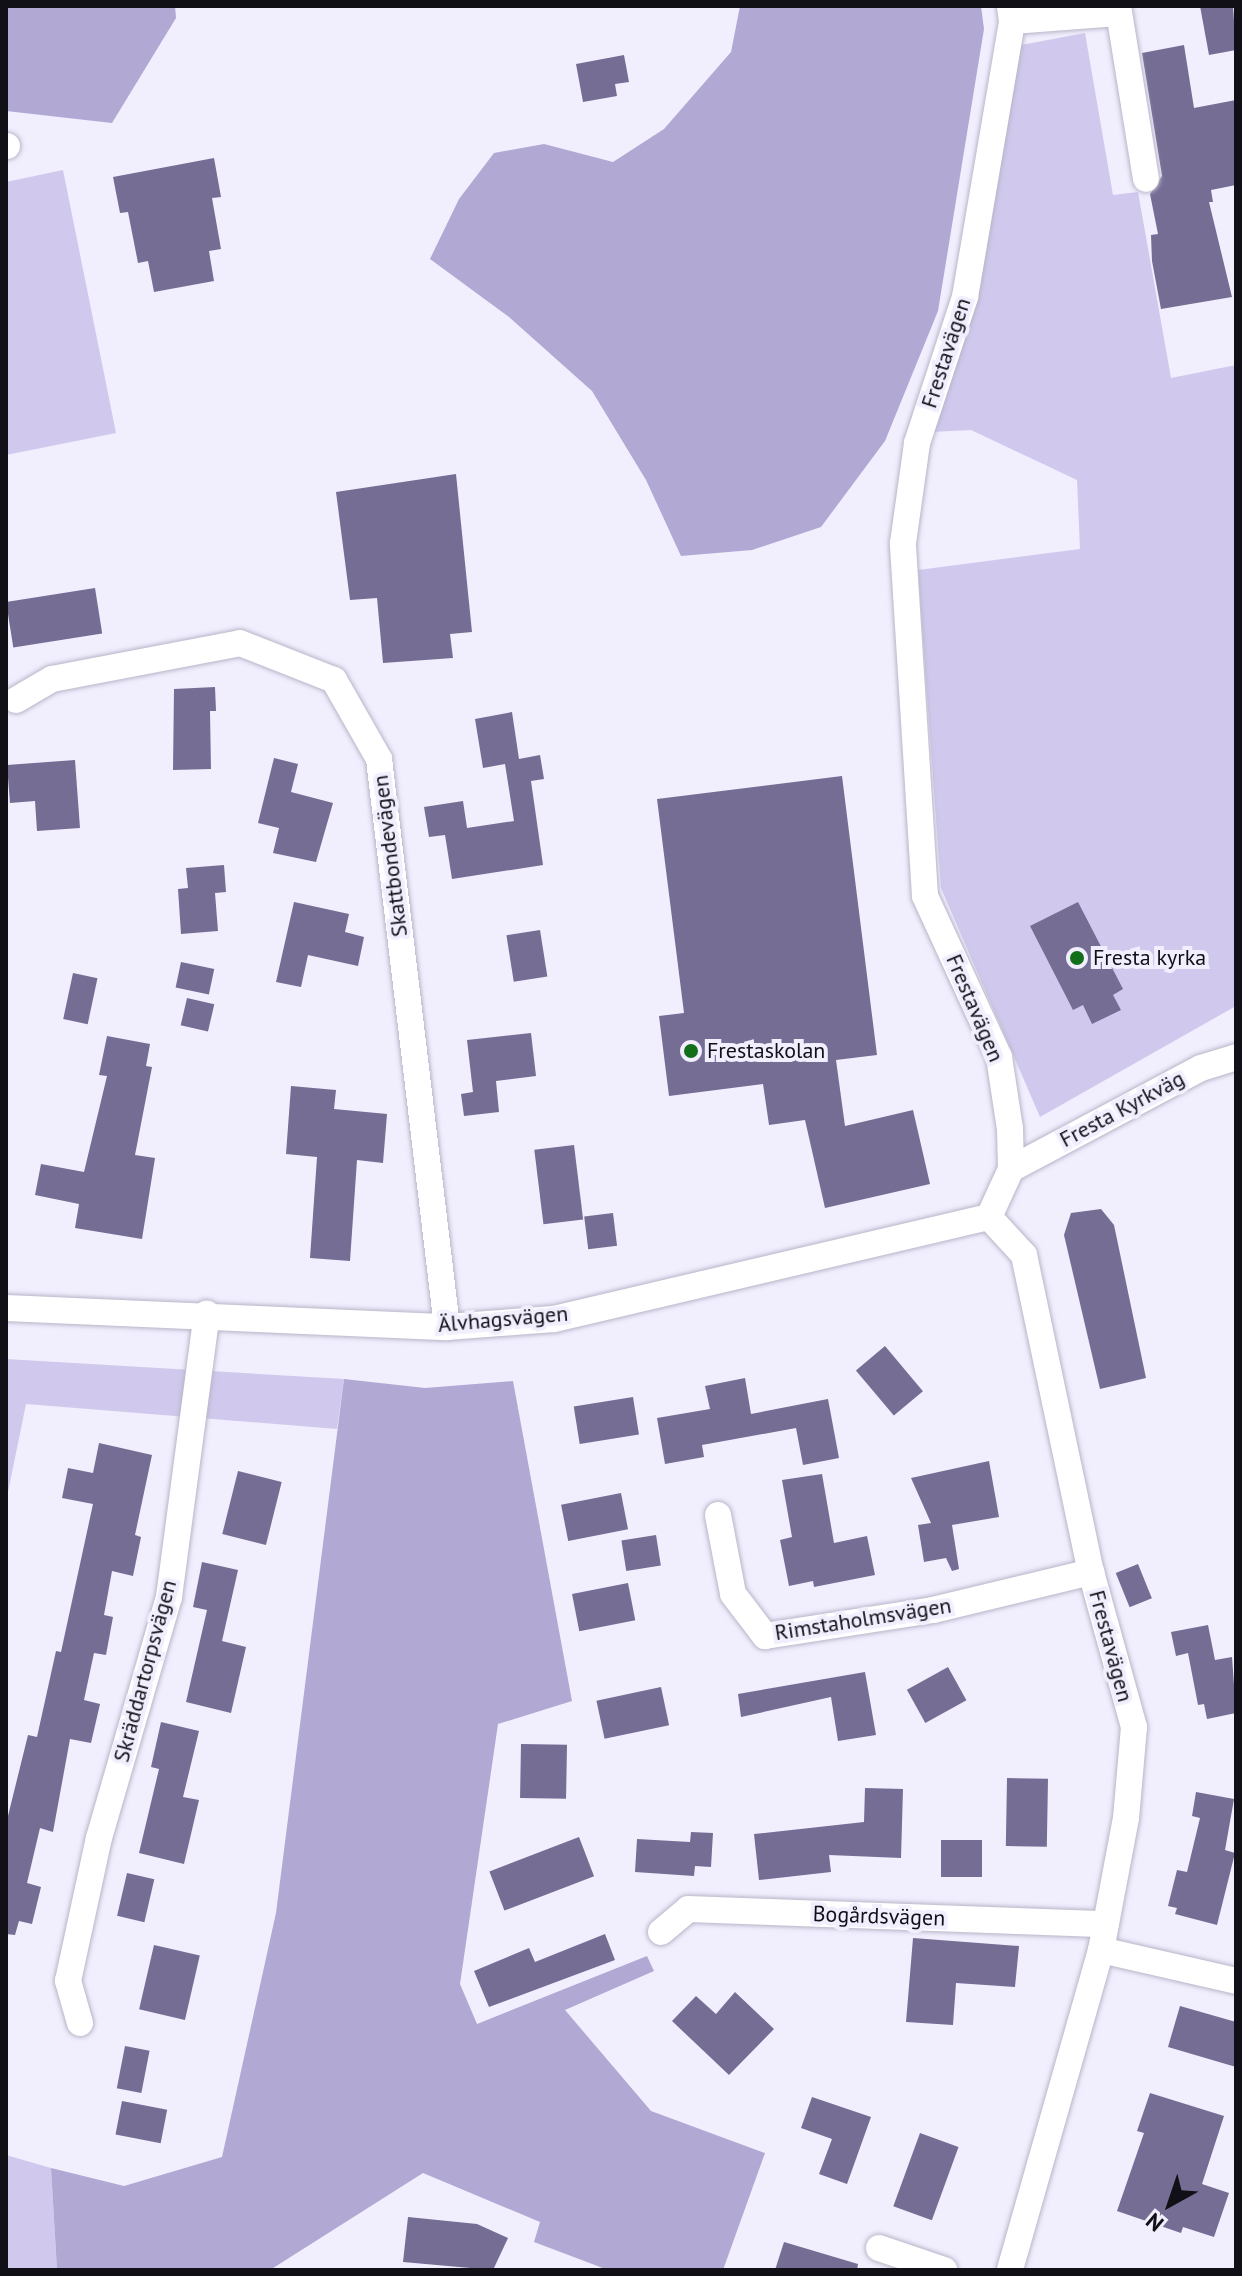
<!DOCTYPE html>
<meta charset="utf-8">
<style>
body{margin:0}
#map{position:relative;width:1242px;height:2276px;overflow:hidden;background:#f1eefe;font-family:"PT Sans",sans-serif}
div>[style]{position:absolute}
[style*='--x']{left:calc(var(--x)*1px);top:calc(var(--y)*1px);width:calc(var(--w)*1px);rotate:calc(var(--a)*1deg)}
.green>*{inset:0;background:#d0c9ed}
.forest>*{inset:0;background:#b1a9d3}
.building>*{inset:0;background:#756d94;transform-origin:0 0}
.roads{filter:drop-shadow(0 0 2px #b8b5c8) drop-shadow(0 0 2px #b8b5c8)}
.street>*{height:26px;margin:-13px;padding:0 13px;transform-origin:13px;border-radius:13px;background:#fff}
.dots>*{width:22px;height:22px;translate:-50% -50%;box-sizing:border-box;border:4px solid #f1eefe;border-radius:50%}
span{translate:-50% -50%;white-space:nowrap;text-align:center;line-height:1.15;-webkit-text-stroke:8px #f1eefe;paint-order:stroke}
.street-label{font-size:22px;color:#111016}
.poi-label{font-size:22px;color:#111016}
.left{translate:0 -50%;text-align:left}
.frame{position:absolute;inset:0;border:8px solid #111016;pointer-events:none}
.north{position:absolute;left:1130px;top:2164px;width:80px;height:80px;-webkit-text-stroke:6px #f1eefe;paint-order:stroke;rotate:220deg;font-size:22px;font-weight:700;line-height:32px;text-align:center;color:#111016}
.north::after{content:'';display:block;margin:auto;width:28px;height:36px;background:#111016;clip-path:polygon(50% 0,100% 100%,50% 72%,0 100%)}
</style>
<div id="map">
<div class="green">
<div style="clip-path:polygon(1085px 33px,1113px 195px,1138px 192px,1171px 378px,1236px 365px,1236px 1006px,1040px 1117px,941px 888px,918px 570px,1080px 549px,1077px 480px,971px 430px,931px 432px,1021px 45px)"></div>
<div style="clip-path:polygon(63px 170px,116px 433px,6px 455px,6px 182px)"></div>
<div style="clip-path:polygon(6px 1359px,344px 1379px,337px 1429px,26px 1404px,6px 1502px)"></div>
<div style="clip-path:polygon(6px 2155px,51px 2168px,57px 2270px,6px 2270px)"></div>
</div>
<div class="forest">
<div style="clip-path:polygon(6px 6px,175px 6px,176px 18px,112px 123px,6px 111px)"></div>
<div style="clip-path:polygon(740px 6px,981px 6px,984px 29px,938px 311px,885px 441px,821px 527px,752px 550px,681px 556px,646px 480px,592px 391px,509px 317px,430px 259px,459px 199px,494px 153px,544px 144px,613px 162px,664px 129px,731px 52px)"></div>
<div style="clip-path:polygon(344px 1379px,425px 1388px,513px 1381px,572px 1701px,498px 1724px,460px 1984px,477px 2024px,647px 1956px,654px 1971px,565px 2010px,651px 2111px,765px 2153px,723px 2270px,608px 2270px,534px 2242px,540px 2222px,423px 2173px,270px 2270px,57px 2270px,51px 2168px,124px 2186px,222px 2157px,276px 1913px)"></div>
</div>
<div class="building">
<div style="clip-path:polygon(1200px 6px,1233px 6px,1236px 50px,1209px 55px)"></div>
<div style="clip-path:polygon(1184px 45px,1194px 108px,1236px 100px,1236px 185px,1211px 190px,1213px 202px,1209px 202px,1232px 297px,1161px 309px,1152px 261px,1151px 235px,1158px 234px,1150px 194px,1162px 176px,1142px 53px)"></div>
<div style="clip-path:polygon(624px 55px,629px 82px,615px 84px,617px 96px,583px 102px,576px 64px)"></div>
<div style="clip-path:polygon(214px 158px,221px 197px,212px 198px,221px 249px,209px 251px,214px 281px,154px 292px,148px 261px,138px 263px,128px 212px,120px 213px,113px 177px)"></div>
<div style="clip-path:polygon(456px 474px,472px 632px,450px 634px,453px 658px,383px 663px,377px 598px,350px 600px,336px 492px)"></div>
<div style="left:95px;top:588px;width:46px;height:90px;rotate:81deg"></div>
<div style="clip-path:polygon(215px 687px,216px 711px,210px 711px,211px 769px,173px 770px,174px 689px)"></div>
<div style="clip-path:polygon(512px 712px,519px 759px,540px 755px,544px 779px,531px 781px,543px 865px,452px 879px,445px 835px,429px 837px,424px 807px,463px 801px,467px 828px,514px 821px,505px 764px,483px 768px,475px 719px)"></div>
<div style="clip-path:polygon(274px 758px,298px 764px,291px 792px,333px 803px,316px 862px,273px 853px,279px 828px,258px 823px)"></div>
<div style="clip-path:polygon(75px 760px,80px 828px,37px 831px,35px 801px,10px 803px,7px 765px)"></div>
<div style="clip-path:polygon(842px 776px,877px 1055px,836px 1060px,845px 1126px,913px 1110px,930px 1184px,825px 1208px,805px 1120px,769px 1125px,763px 1084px,669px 1096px,659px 1016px,684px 1013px,657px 799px)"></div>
<div style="clip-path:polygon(224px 865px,226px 892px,215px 893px,218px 931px,181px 934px,178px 889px,188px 888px,186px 868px)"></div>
<div style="clip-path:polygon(294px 902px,349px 914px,345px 932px,364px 937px,358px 966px,308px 955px,301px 987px,276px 982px)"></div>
<div style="clip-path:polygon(1078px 902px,1123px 989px,1113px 995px,1121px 1010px,1092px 1024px,1083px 1005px,1073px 1010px,1030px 926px)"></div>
<div style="left:540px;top:930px;width:47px;height:34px;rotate:81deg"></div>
<div style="left:181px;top:962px;width:34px;height:26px;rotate:12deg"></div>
<div style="left:73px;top:973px;width:25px;height:47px;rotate:12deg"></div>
<div style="left:187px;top:998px;width:28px;height:28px;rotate:13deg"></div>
<div style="clip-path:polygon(531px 1033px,536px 1076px,496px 1081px,499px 1112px,464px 1116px,461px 1094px,473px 1092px,467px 1040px)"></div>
<div style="clip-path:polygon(107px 1036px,150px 1044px,146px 1066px,152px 1067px,135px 1155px,155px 1158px,142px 1239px,75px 1228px,79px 1204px,35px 1195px,41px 1164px,84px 1172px,107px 1076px,99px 1075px)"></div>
<div style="clip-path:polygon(291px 1086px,336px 1090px,334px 1109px,387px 1114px,383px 1163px,357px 1160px,350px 1261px,310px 1258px,317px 1157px,286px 1154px)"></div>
<div style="left:574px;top:1145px;width:75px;height:40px;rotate:83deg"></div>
<div style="clip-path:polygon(1101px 1209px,1114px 1225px,1146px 1378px,1100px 1389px,1064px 1235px,1071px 1213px)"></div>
<div style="left:613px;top:1213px;width:33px;height:29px;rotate:83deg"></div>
<div style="left:885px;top:1346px;width:59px;height:38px;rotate:50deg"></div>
<div style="clip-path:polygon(745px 1378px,751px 1414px,828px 1399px,839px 1458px,803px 1465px,796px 1428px,702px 1445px,704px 1457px,665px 1464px,657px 1418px,710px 1409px,705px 1386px)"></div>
<div style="left:633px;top:1397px;width:38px;height:60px;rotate:81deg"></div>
<div style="clip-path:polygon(99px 1443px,152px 1455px,135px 1535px,141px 1537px,133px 1576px,112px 1571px,104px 1615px,113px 1617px,106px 1655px,94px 1653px,84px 1700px,100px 1704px,91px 1743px,70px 1739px,53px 1832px,40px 1828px,27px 1883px,41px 1887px,32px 1924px,19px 1921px,15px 1935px,6px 1934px,6px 1824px,28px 1735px,37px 1737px,56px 1651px,61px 1652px,93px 1504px,62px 1498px,68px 1468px,93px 1473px)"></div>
<div style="clip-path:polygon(989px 1461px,999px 1517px,952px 1525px,959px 1569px,952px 1571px,946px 1558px,924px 1562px,918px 1525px,931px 1523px,911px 1478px)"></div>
<div style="left:238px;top:1471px;width:45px;height:65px;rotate:14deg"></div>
<div style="clip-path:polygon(822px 1474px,834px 1543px,867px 1536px,875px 1575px,814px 1587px,813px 1581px,789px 1586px,780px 1540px,792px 1537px,782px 1480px)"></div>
<div style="left:621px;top:1493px;width:37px;height:61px;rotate:79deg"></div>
<div style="left:656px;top:1535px;width:31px;height:35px;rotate:81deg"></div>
<div style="clip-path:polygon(202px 1562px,238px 1570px,222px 1641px,246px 1647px,231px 1713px,186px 1702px,207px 1610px,193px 1607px)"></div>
<div style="left:1138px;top:1564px;width:37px;height:24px;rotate:68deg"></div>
<div style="left:628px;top:1583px;width:38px;height:57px;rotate:79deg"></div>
<div style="clip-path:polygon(1208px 1625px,1215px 1660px,1232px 1657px,1236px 1713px,1207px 1719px,1204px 1704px,1198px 1705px,1188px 1653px,1176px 1656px,1171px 1632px)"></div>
<div style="left:948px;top:1667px;width:38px;height:47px;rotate:61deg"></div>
<div style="clip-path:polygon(865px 1672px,876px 1735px,838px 1741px,831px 1697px,741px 1717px,738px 1694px)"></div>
<div style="left:661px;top:1687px;width:39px;height:66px;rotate:78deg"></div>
<div style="clip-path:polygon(161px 1722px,199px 1731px,183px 1797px,199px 1800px,184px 1864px,139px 1853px,159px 1769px,151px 1767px)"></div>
<div style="left:521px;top:1744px;width:46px;height:54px;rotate:1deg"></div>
<div style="left:1007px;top:1778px;width:41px;height:68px;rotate:1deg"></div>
<div style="clip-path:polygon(865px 1788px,903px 1789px,901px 1858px,829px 1855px,831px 1872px,759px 1880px,754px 1834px,864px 1822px)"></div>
<div style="clip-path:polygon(1196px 1792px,1234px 1799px,1225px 1850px,1235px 1853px,1217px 1925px,1175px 1914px,1177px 1908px,1168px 1906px,1177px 1870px,1187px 1872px,1200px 1818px,1192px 1816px)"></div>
<div style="clip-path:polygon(691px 1832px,713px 1833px,711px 1867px,695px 1866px,694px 1876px,635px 1872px,637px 1839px,690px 1842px)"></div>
<div style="left:579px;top:1837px;width:42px;height:96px;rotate:69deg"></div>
<div style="left:941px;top:1840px;width:41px;height:37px"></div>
<div style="left:127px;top:1873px;width:28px;height:44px;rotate:13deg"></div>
<div style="clip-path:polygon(605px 1934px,615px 1960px,489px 2007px,474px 1971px,529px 1948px,535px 1962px)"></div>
<div style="clip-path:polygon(913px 1938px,1019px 1946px,1015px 1987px,956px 1983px,953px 2025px,906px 2022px)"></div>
<div style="left:154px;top:1945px;width:47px;height:66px;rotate:13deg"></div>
<div style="clip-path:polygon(735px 1992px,774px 2029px,729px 2075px,672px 2021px,696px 1996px,716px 2014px)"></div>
<div style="clip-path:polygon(1180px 2006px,1236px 2022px,1236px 2067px,1168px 2047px)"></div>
<div style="left:125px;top:2046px;width:25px;height:43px;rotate:11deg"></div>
<div style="clip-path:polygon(1150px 2093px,1224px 2116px,1202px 2184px,1229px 2193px,1214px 2237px,1183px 2227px,1181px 2233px,1117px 2211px,1144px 2133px,1137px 2131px)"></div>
<div style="clip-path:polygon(812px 2097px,871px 2117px,847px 2184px,819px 2174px,832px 2139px,801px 2128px)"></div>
<div style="left:122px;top:2101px;width:46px;height:34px;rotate:11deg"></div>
<div style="left:920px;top:2133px;width:41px;height:78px;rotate:20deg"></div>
<div style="clip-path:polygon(408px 2217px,477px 2224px,508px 2238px,493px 2270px,403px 2262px)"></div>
<div style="clip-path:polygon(784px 2242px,858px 2264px,857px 2270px,775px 2270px)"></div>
</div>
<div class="roads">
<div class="street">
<div style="--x:1118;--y:6;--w:175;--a:80.8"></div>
<div style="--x:1012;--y:21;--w:107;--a:-4.3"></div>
<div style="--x:6;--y:146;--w:1;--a:0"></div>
<div style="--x:16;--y:700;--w:42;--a:-30.3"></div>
<div style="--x:52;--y:679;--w:191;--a:-10.8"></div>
<div style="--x:240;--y:643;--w:101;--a:21.5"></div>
<div style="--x:334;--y:680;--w:91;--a:60.3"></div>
<div style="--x:379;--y:759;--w:572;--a:83.17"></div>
<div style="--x:1011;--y:1169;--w:215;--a:-28"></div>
<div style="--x:1201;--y:1068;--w:37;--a:-17"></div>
<div style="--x:989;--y:1217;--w:53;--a:-65.4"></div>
<div style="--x:1011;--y:1169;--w:40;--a:-91.4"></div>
<div style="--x:1010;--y:1129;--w:73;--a:-98.7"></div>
<div style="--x:999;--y:1057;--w:177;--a:-114.7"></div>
<div style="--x:925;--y:896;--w:354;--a:-93.6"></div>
<div style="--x:903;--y:543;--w:101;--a:-82"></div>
<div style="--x:917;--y:443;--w:154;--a:-71.8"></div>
<div style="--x:965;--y:297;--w:280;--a:-80.3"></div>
<div style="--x:1012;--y:21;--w:15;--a:-98"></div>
<div style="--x:989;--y:1217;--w:52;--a:47.4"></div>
<div style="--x:1024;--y:1255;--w:324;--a:78.1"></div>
<div style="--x:1091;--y:1572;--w:161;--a:74.5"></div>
<div style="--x:1134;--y:1727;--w:91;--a:95"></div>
<div style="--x:1126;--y:1818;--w:134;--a:100.7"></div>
<div style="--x:1101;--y:1950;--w:333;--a:105.9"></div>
<div style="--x:6;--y:1308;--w:441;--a:2.5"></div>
<div style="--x:447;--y:1327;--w:107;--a:-4.3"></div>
<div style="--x:554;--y:1319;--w:447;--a:-13.2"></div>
<div style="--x:718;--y:1515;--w:80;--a:79.2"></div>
<div style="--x:733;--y:1594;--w:53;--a:52.7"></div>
<div style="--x:765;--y:1636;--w:170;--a:-8.8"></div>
<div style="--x:933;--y:1610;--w:163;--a:-13.5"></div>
<div style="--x:661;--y:1932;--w:35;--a:-40"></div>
<div style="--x:688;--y:1909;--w:418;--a:2.1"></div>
<div style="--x:1101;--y:1950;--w:139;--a:12.9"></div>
<div style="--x:80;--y:2023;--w:44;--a:-105.9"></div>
<div style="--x:68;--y:1981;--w:146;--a:-77.8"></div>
<div style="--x:99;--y:1838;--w:251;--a:-73.8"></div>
<div style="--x:169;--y:1597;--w:286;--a:-82.4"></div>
<div style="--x:879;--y:2248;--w:69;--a:18.7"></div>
</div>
</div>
<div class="dots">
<div style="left:1077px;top:958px;background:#136e1a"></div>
<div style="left:691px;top:1051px;background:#136e1a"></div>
</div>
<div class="street-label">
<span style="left:946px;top:353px;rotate:-72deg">Frestavägen</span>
<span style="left:390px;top:856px;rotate:-97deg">Skattbondevägen</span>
<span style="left:975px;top:1008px;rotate:67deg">Frestavägen</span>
<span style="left:1122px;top:1109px;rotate:-28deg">Fresta Kyrkväg</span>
<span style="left:503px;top:1319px;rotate:-5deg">Älvhagsvägen</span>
<span style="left:863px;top:1619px;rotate:-9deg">Rimstaholmsvägen</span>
<span style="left:1111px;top:1646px;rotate:75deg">Frestavägen</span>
<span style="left:145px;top:1671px;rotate:-75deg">Skräddartorpsvägen</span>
<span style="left:879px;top:1916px;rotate:2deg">Bogårdsvägen</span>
</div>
<div class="poi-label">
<span class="left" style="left:1093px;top:958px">Fresta kyrka</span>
<span class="left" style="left:707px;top:1051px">Frestaskolan</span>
</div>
<div class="frame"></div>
<div class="north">N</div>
</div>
